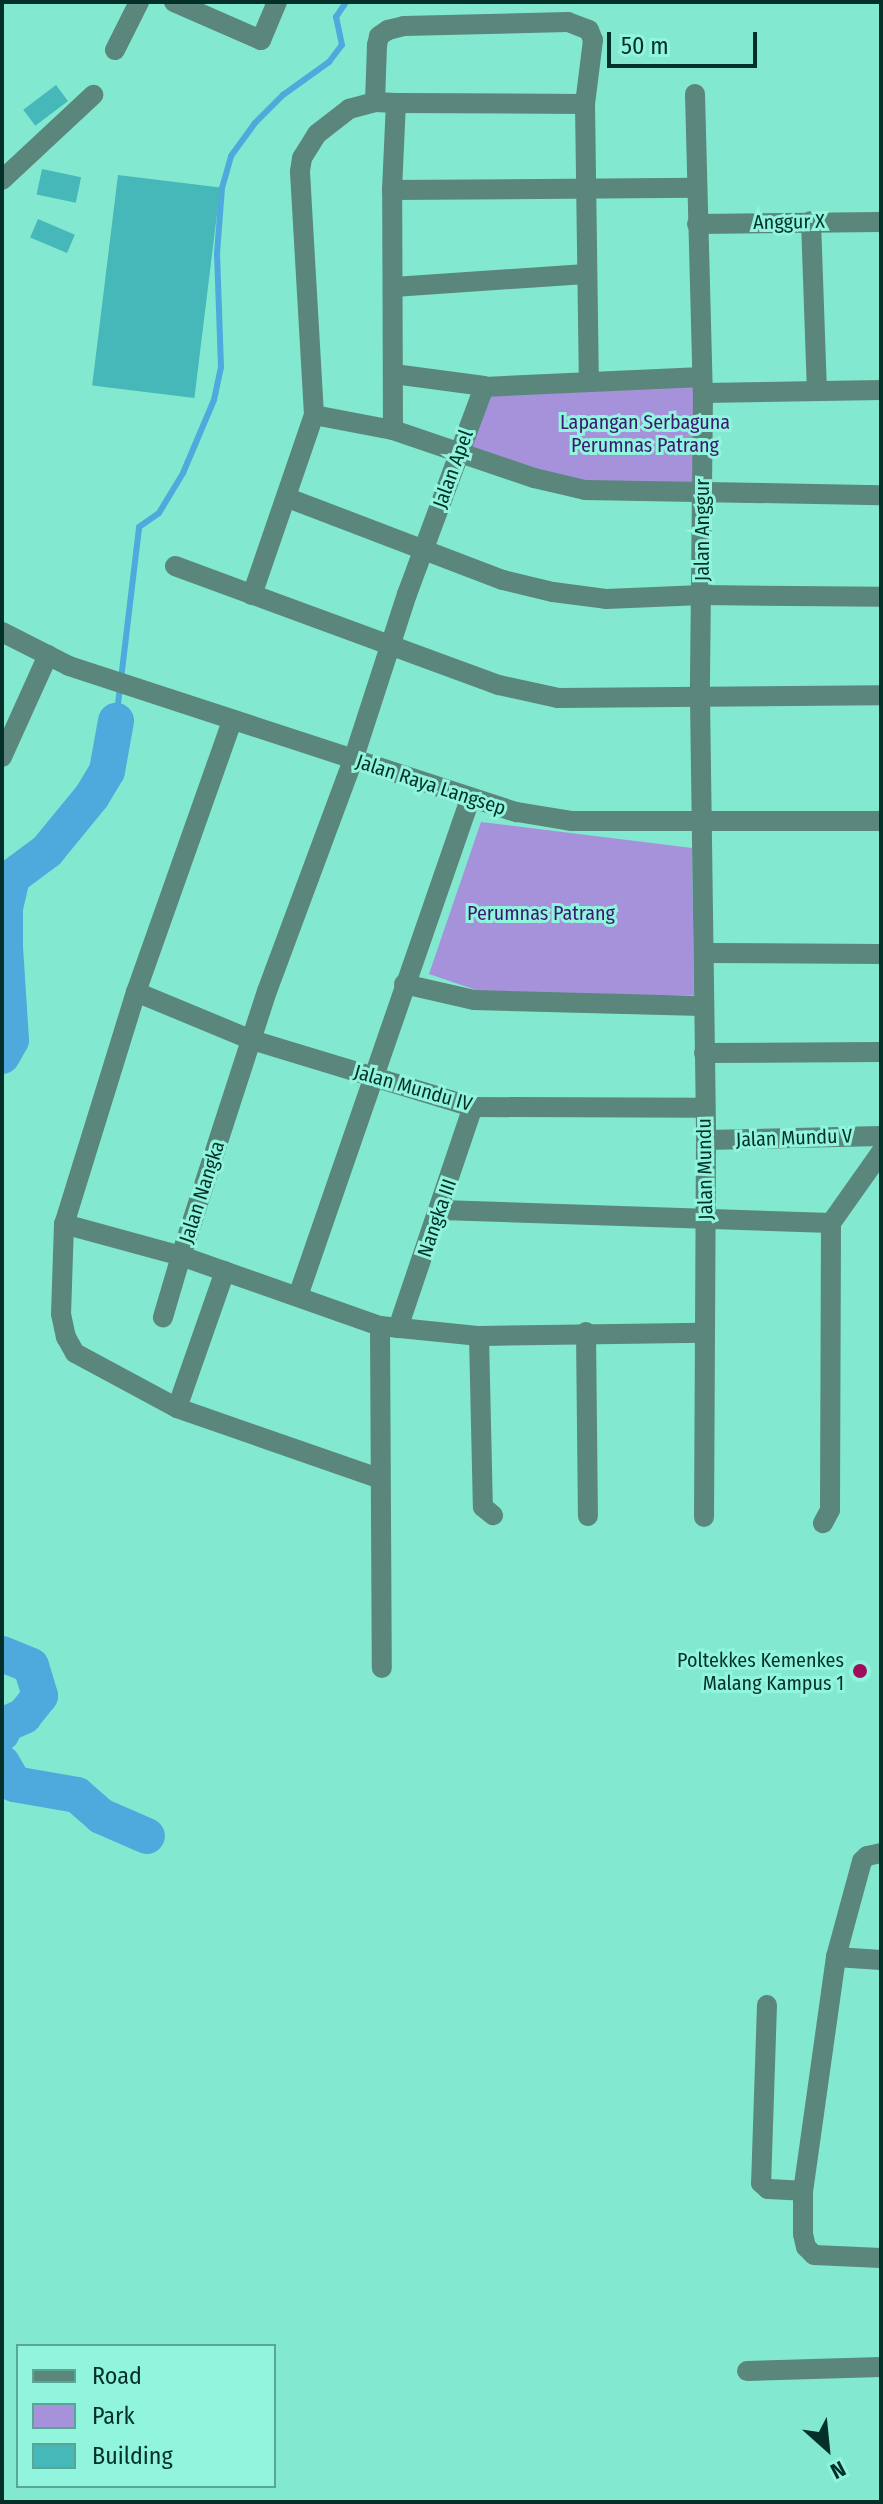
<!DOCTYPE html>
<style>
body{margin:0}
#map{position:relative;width:883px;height:2504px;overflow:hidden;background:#83e8d0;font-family:"Fira Sans Condensed",sans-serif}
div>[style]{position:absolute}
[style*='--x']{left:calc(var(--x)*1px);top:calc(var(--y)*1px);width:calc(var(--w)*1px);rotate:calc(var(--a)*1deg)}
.green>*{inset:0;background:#a692da}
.stream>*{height:6px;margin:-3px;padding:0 3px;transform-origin:3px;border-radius:3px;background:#4ea9dd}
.river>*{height:36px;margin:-18px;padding:0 18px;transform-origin:18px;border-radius:18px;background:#4ea9dd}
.building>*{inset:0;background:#46b8ba;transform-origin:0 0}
.minor>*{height:20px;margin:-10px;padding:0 10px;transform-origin:10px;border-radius:10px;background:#5a867b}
.dots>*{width:22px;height:22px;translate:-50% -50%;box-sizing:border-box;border:4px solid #91f5dd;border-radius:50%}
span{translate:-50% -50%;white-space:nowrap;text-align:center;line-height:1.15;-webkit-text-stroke:6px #91f5dd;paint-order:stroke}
.street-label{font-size:20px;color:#033129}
.park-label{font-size:20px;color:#3f1773}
.poi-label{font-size:20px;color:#033129}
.right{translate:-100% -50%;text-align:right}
.frame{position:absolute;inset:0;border:4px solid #033129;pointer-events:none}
.legend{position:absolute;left:16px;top:2344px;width:260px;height:144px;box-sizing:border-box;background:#91f5dd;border:2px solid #58a795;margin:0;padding:10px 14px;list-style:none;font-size:24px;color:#033129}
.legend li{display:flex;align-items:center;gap:16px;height:40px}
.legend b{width:40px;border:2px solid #58a795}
.north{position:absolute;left:787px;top:2408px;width:80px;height:80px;-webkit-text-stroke:6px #91f5dd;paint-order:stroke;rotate:153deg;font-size:22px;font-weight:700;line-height:32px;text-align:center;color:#033129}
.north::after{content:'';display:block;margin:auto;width:28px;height:36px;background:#033129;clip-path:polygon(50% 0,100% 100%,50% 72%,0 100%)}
.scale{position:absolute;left:607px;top:32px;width:150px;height:36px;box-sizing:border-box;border:4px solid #033129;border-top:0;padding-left:10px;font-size:24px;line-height:28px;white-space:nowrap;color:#033129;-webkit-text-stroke:6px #91f5dd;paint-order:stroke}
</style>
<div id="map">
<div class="green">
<div style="clip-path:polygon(700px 377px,701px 493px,583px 487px,460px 453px,486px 385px)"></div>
<div style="clip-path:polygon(481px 822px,692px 848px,694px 995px,494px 996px,429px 974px)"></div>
</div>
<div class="stream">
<div style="--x:116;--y:721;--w:195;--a:-83.2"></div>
<div style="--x:139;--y:527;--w:24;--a:-35"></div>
<div style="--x:159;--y:513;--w:47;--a:-59"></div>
<div style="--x:183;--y:473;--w:79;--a:-67"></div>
<div style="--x:214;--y:400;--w:34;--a:-78"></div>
<div style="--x:221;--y:367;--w:113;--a:-92"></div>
<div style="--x:217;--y:254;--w:66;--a:-85.7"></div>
<div style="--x:222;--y:188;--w:33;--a:-74"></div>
<div style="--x:231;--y:156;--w:41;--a:-54"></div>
<div style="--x:255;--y:123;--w:40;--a:-45"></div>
<div style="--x:283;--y:95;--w:57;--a:-35.7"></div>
<div style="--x:329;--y:62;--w:21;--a:-53"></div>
<div style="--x:342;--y:45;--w:29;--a:-102"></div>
<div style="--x:336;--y:17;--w:18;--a:-56"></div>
</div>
<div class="river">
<div style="--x:2;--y:1056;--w:18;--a:-61"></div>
<div style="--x:11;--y:1040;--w:94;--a:-93.7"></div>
<div style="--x:5;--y:946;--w:38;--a:-90"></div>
<div style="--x:5;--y:908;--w:32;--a:-77"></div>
<div style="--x:12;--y:877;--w:44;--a:-36.6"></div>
<div style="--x:47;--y:851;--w:71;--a:-50.7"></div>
<div style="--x:92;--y:796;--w:29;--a:-59"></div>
<div style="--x:107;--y:771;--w:51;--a:-79.8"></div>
<div style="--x:2;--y:1654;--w:31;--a:22"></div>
<div style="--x:31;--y:1666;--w:31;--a:73"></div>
<div style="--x:40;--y:1696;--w:26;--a:129"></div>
<div style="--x:24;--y:1716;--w:22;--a:156"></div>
<div style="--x:4;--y:1725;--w:8;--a:104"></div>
<div style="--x:2;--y:1763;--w:24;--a:60"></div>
<div style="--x:14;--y:1784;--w:64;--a:9.9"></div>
<div style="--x:77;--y:1795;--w:32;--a:41"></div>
<div style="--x:101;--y:1816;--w:50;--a:23.5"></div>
</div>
<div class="building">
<div style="left:56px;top:85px;width:20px;height:41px;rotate:53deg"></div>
<div style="left:42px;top:169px;width:40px;height:26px;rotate:12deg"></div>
<div style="left:118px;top:175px;width:103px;height:212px;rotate:7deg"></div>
<div style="left:38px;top:219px;width:40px;height:20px;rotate:23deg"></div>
</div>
<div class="minor">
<div style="--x:174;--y:2;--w:95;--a:23.6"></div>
<div style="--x:261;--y:40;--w:41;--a:-67.2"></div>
<div style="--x:115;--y:50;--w:54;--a:-63.4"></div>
<div style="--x:695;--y:94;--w:299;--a:88.5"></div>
<div style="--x:703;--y:393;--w:305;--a:90.6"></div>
<div style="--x:700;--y:698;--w:442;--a:89.2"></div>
<div style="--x:706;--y:1140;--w:377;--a:90.3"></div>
<div style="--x:375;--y:102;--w:57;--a:-88"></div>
<div style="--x:377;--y:45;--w:9;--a:-77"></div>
<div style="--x:379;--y:36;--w:11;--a:-34"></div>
<div style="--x:388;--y:30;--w:16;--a:-14"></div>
<div style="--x:404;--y:26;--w:164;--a:-1.4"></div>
<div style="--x:568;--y:22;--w:22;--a:21"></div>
<div style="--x:589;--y:30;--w:11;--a:68"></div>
<div style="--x:593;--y:40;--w:64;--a:97.1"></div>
<div style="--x:585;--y:104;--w:276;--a:89.2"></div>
<div style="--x:2;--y:180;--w:125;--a:-43"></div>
<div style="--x:392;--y:190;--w:305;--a:-0.4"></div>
<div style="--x:811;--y:221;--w:169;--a:88"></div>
<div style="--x:697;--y:224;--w:184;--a:-0.6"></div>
<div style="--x:394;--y:287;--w:192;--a:-3.9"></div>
<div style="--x:394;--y:374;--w:91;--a:7.6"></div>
<div style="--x:702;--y:377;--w:218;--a:177.4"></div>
<div style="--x:484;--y:387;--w:221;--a:110.4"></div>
<div style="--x:407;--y:594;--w:175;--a:108"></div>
<div style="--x:353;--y:760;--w:246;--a:110.4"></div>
<div style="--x:267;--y:991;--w:279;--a:108"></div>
<div style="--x:181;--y:1256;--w:211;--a:19.4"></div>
<div style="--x:380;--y:1326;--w:100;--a:5.8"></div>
<div style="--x:479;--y:1336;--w:225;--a:-0.8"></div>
<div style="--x:703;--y:393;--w:178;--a:-1"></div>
<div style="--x:314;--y:415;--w:80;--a:10.8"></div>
<div style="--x:393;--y:430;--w:149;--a:18.8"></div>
<div style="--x:534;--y:478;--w:52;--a:13.2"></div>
<div style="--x:585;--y:490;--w:296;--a:1"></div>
<div style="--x:393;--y:430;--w:240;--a:-90.2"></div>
<div style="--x:392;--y:190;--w:87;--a:-87.4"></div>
<div style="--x:396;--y:103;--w:189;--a:0.3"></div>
<div style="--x:288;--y:498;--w:230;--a:20.9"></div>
<div style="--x:503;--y:580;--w:51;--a:13.5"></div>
<div style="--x:553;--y:592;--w:53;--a:7.5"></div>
<div style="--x:606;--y:599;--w:96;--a:-2.4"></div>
<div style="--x:702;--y:595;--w:179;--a:0.6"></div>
<div style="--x:175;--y:566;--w:345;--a:20.2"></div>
<div style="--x:499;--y:685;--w:60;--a:12.4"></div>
<div style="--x:558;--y:698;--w:323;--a:-0.5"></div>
<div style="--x:252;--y:595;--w:190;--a:-71"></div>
<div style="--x:314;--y:415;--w:244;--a:-93.3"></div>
<div style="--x:300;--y:171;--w:13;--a:-81"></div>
<div style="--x:302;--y:158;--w:28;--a:-58"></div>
<div style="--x:317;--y:134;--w:41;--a:-38"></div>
<div style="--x:349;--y:109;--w:27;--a:-15"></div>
<div style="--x:375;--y:102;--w:21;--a:3"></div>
<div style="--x:2;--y:632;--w:75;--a:26.9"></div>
<div style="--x:69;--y:666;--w:471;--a:18.1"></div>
<div style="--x:517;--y:812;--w:56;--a:9.3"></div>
<div style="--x:572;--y:821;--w:309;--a:0"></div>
<div style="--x:232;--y:721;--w:288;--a:109.5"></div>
<div style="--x:136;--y:992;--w:243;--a:107.2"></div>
<div style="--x:64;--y:1224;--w:90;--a:91.9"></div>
<div style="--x:61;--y:1314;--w:24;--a:78"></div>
<div style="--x:66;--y:1337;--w:18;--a:61"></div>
<div style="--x:75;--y:1353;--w:116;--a:28.3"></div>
<div style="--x:177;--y:1408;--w:213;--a:19.2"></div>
<div style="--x:2;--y:757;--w:112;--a:-65.7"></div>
<div style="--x:704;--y:953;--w:177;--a:0.3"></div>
<div style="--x:404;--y:984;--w:72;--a:12.9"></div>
<div style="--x:474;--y:1000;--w:228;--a:1.5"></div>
<div style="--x:136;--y:992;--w:126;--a:22.5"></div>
<div style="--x:252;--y:1040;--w:231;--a:16.9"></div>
<div style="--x:473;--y:1107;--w:231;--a:0.2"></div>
<div style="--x:704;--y:1053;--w:177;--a:-0.3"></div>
<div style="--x:706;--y:1140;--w:175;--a:-1.3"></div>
<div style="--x:441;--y:1210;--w:390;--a:1.9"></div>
<div style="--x:831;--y:1223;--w:287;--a:90.2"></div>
<div style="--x:830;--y:1510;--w:15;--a:118"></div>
<div style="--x:831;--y:1223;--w:87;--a:-54.8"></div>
<div style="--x:64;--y:1224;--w:121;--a:15.3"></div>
<div style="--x:181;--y:1256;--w:64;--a:106.4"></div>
<div style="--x:298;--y:1296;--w:526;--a:-70.91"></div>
<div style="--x:380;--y:1326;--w:342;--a:89.7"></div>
<div style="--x:398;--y:1328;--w:233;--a:-71.3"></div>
<div style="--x:586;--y:1332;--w:184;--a:89.4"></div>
<div style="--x:479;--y:1336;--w:171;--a:88.7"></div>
<div style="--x:483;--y:1507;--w:13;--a:39"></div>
<div style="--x:177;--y:1408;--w:145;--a:-70.7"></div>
<div style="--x:881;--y:1853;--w:14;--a:168"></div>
<div style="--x:867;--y:1856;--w:7;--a:135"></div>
<div style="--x:862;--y:1861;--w:99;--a:105.2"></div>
<div style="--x:836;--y:1957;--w:236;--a:98"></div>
<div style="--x:803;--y:2191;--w:43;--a:90"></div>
<div style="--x:803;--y:2234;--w:13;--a:77"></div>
<div style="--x:806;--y:2247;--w:11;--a:45"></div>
<div style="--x:814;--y:2255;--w:67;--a:2.6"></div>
<div style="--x:836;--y:1957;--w:45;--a:3.8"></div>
<div style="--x:767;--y:2005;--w:178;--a:91.9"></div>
<div style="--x:761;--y:2183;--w:9;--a:41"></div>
<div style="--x:768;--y:2189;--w:35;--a:3"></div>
<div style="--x:747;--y:2371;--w:134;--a:-1.7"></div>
</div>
<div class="dots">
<div style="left:860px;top:1671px;background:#9e0e5a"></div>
</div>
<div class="street-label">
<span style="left:789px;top:222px;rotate:-1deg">Anggur X</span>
<span style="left:453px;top:469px;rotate:-70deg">Jalan Apel</span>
<span style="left:702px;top:530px;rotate:-90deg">Jalan Anggur</span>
<span style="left:431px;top:785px;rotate:18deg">Jalan Raya Langsep</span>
<span style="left:413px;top:1088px;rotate:16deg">Jalan Mundu IV</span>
<span style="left:794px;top:1138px;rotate:-2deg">Jalan Mundu V</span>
<span style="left:705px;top:1169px;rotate:-91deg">Jalan Mundu</span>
<span style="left:202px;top:1192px;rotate:-72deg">Jalan Nangka</span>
<span style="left:437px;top:1218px;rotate:-71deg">Nangka III</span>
</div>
<div class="park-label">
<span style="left:645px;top:434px">Lapangan Serbaguna<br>Perumnas Patrang</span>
<span style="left:541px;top:913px">Perumnas Patrang</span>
</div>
<div class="poi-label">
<span class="right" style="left:844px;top:1672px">Poltekkes Kemenkes<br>Malang Kampus 1</span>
</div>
<div class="frame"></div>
<ul class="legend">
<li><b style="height:10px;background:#5a867b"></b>Road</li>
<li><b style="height:22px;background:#a692da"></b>Park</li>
<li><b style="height:22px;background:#46b8ba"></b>Building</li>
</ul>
<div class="north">N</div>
<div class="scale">50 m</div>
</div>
